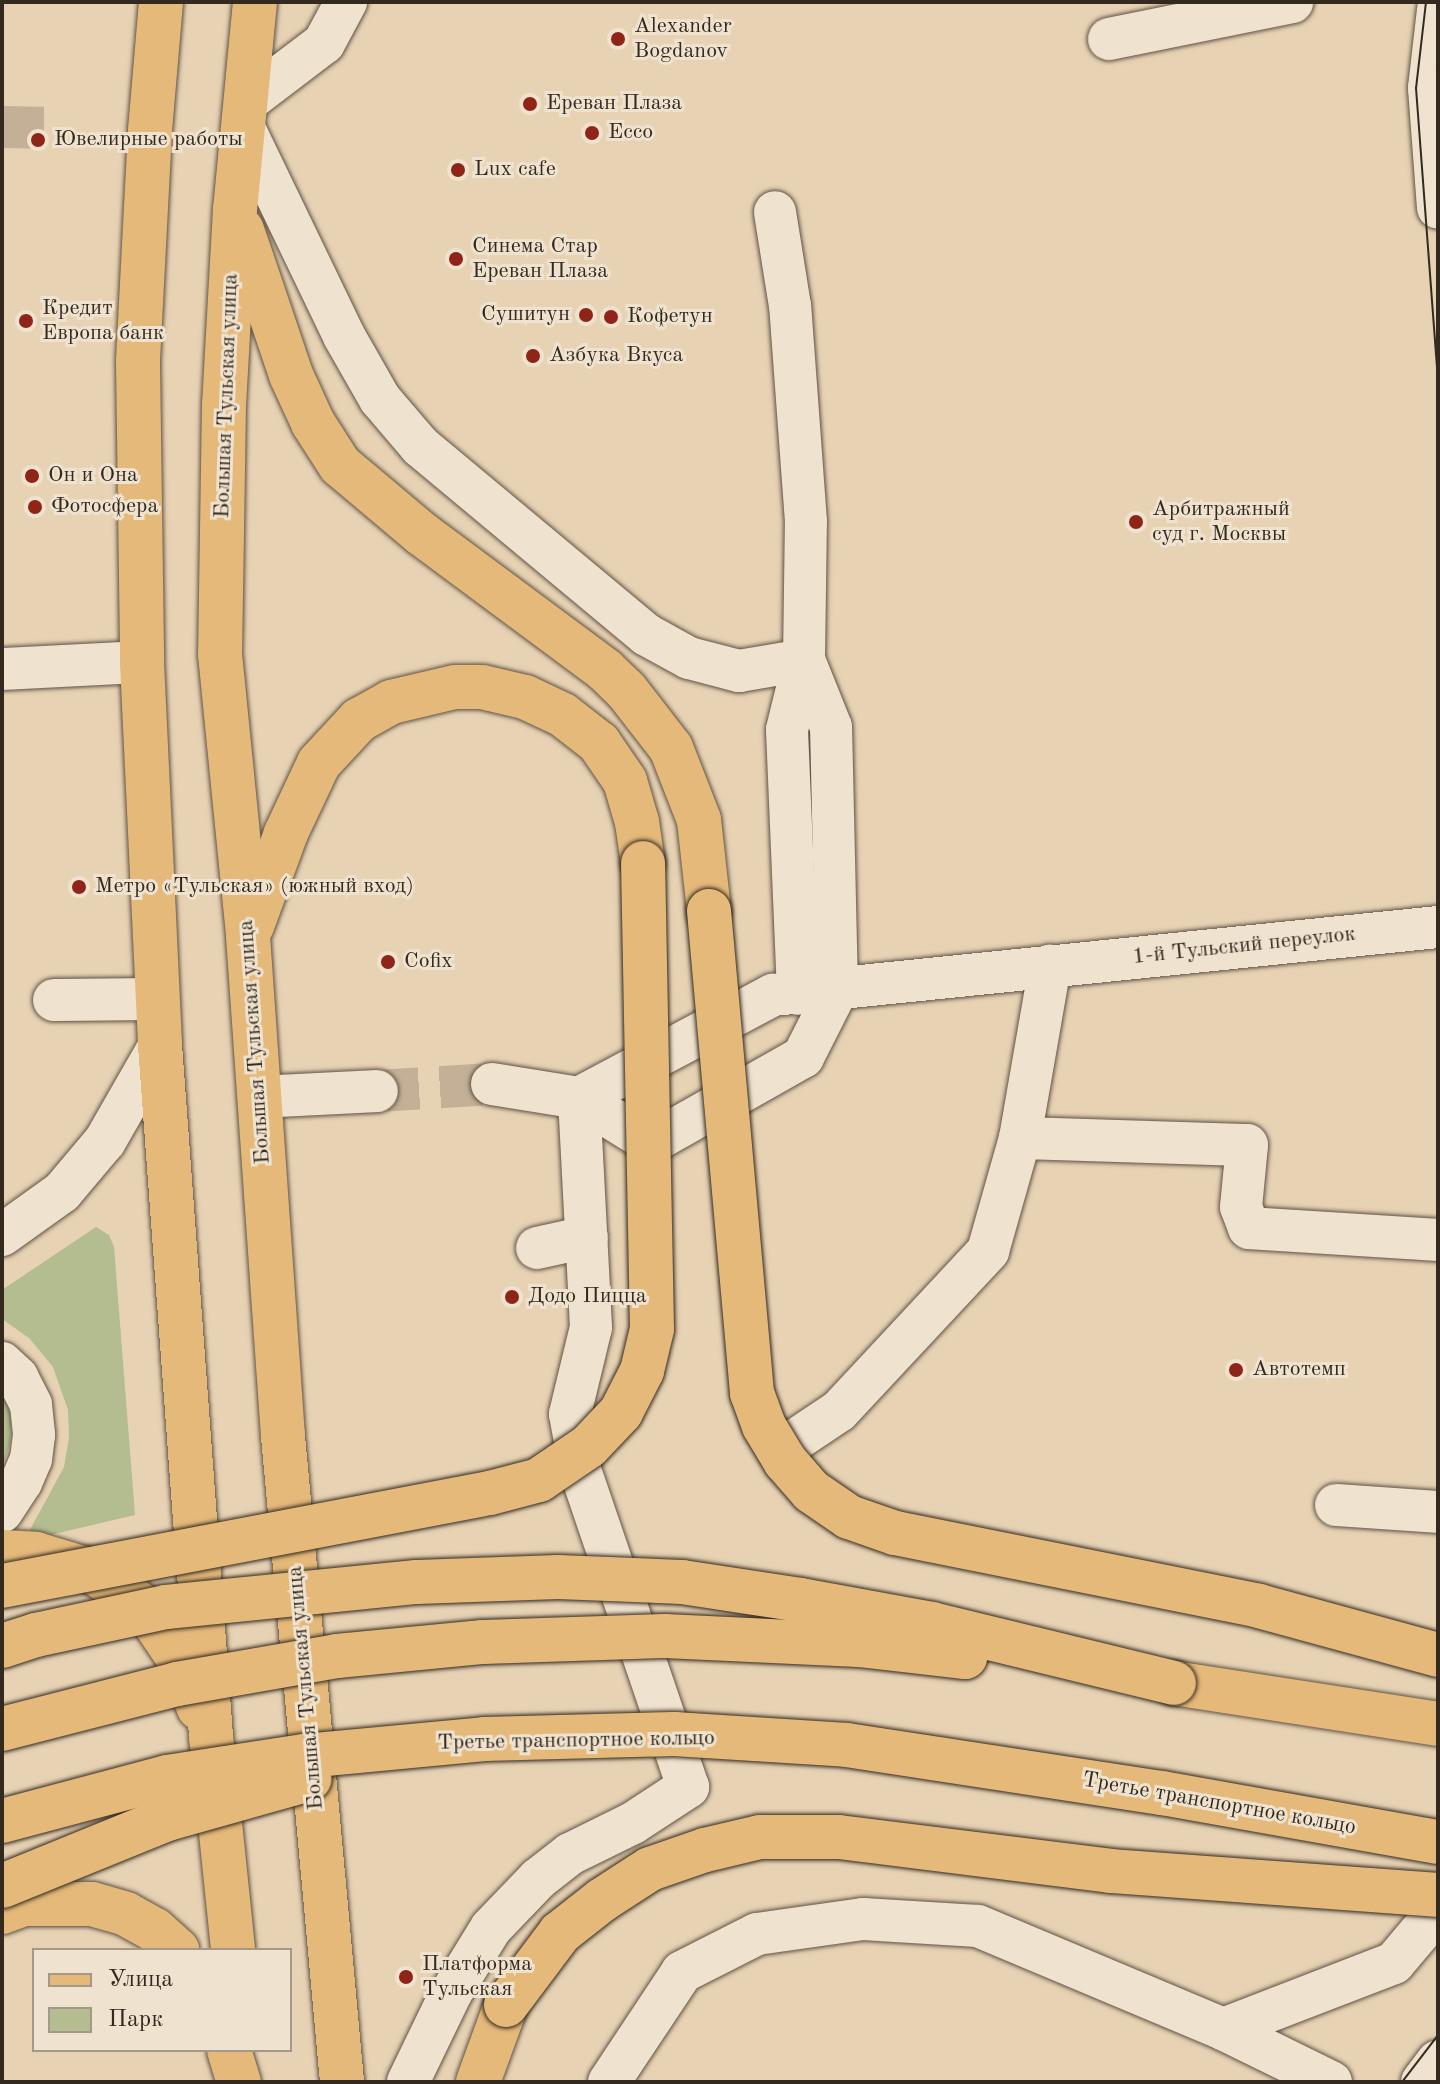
<!DOCTYPE html>
<meta charset="utf-8">
<style>
body{margin:0}
#map{position:relative;width:1440px;height:2084px;overflow:hidden;background:#e7d2b4;font-family:"Old Standard TT",serif}
div>[style]{position:absolute}
[style*='--x']{left:calc(var(--x)*1px);top:calc(var(--y)*1px);width:calc(var(--w)*1px);rotate:calc(var(--a)*1deg)}
.green>*{inset:0;background:#b3bd8f}
.minor-tunnel>*{height:42px;margin-top:-21px;transform-origin:0;background:repeating-linear-gradient(90deg,#c3b096 0 42px,transparent 0 63px)}
.roads{filter:drop-shadow(0 0 2px #605344) drop-shadow(0 0 2px #605344)}
.minor>*{height:42px;margin:-21px;padding:0 21px;transform-origin:21px;border-radius:21px;background:#efe2ce}
.major>*{height:44px;margin:-22px;padding:0 22px;transform-origin:22px;border-radius:22px;background:#e4b97a}
.tram>*{height:2px;margin:-1px;padding:0 1px;transform-origin:1px;border-radius:1px;background:#33291e}
.bridges{filter:drop-shadow(0 0 2px #33291e) drop-shadow(0 0 2px #33291e)}
.major-bridge>*{height:44px;margin:-22px;padding:0 22px;transform-origin:22px;border-radius:22px;background:#e4b97a}
.dots>*{width:22px;height:22px;translate:-50% -50%;box-sizing:border-box;border:4px solid #efe2ce;border-radius:50%}
span{translate:-50% -50%;white-space:nowrap;text-align:center;line-height:1.15;-webkit-text-stroke:6px #efe2ce;paint-order:stroke}
.poi-label{font-size:22px;color:#33291e}
.left{translate:0 -50%;text-align:left}
.right{translate:-100% -50%;text-align:right}
.street-label{font-size:22px;color:#33291e}
.frame{position:absolute;inset:0;border:4px solid #33291e;pointer-events:none}
.legend{position:absolute;left:32px;top:1948px;width:260px;height:104px;box-sizing:border-box;background:#efe2ce;border:2px solid #a49888;margin:0;padding:10px 14px;list-style:none;font-size:24px;color:#33291e}
.legend li{display:flex;align-items:center;gap:16px;height:40px}
.legend b{width:40px;border:2px solid #a49888}
</style>
<div id="map">
<div class="green">
<div style="clip-path:polygon(96px 1227px,109px 1235px,114px 1247px,135px 1515px,33px 1539px,28px 1535px,32px 1526px,64px 1467px,69px 1437px,68px 1410px,53px 1367px,29px 1338px,2px 1319px,2px 1290px)"></div>
<div style="clip-path:polygon(2px 1392px,12px 1418px,10px 1444px,2px 1468px)"></div>
</div>
<div class="minor-tunnel">
<div style="--x:2;--y:127;--w:56;--a:1"></div>
<div style="--x:377;--y:1091;--w:115;--a:-3.5"></div>
</div>
<div class="roads">
<div class="minor">
<div style="--x:1438;--y:10;--w:79;--a:96.6"></div>
<div style="--x:1429;--y:88;--w:120;--a:85.7"></div>
<div style="--x:1109;--y:39;--w:187;--a:-11.4"></div>
<div style="--x:245;--y:103;--w:99;--a:-37.2"></div>
<div style="--x:324;--y:43;--w:47;--a:-61.8"></div>
<div style="--x:243;--y:126;--w:233;--a:64.3"></div>
<div style="--x:344;--y:336;--w:73;--a:60.3"></div>
<div style="--x:380;--y:399;--w:62;--a:49.6"></div>
<div style="--x:420;--y:446;--w:295;--a:39.8"></div>
<div style="--x:647;--y:635;--w:48;--a:28.7"></div>
<div style="--x:689;--y:658;--w:52;--a:14.6"></div>
<div style="--x:739;--y:671;--w:66;--a:-9.6"></div>
<div style="--x:804;--y:660;--w:138;--a:-89.2"></div>
<div style="--x:806;--y:522;--w:217;--a:-94.2"></div>
<div style="--x:790;--y:306;--w:95;--a:-99.1"></div>
<div style="--x:2;--y:669;--w:140;--a:-2.9"></div>
<div style="--x:54;--y:1000;--w:104;--a:-0.6"></div>
<div style="--x:492;--y:1084;--w:88;--a:9.1"></div>
<div style="--x:579;--y:1098;--w:85;--a:32"></div>
<div style="--x:651;--y:1143;--w:175;--a:-29.5"></div>
<div style="--x:803;--y:1057;--w:75;--a:-63.1"></div>
<div style="--x:837;--y:990;--w:263;--a:-91.3"></div>
<div style="--x:831;--y:727;--w:72;--a:-111.9"></div>
<div style="--x:804;--y:660;--w:72;--a:103.7"></div>
<div style="--x:787;--y:730;--w:264;--a:87.6"></div>
<div style="--x:259;--y:1097;--w:118;--a:-2.9"></div>
<div style="--x:579;--y:1098;--w:220;--a:-28"></div>
<div style="--x:773;--y:995;--w:668;--a:-5.84"></div>
<div style="--x:1020;--y:1138;--w:227;--a:1.8"></div>
<div style="--x:1247;--y:1145;--w:62;--a:95.5"></div>
<div style="--x:1241;--y:1207;--w:22;--a:69"></div>
<div style="--x:1249;--y:1228;--w:189;--a:3.6"></div>
<div style="--x:2;--y:1235;--w:74;--a:-35.6"></div>
<div style="--x:62;--y:1192;--w:67;--a:-49.9"></div>
<div style="--x:105;--y:1141;--w:111;--a:-60.2"></div>
<div style="--x:537;--y:1248;--w:51;--a:-12.4"></div>
<div style="--x:2;--y:1363;--w:21;--a:43"></div>
<div style="--x:17;--y:1377;--w:31;--a:63"></div>
<div style="--x:31;--y:1405;--w:30;--a:84"></div>
<div style="--x:34;--y:1435;--w:24;--a:97"></div>
<div style="--x:31;--y:1459;--w:25;--a:113"></div>
<div style="--x:21;--y:1482;--w:35;--a:123"></div>
<div style="--x:797;--y:1439;--w:50;--a:-33.7"></div>
<div style="--x:839;--y:1411;--w:219;--a:-47"></div>
<div style="--x:988;--y:1251;--w:117;--a:-74.2"></div>
<div style="--x:1020;--y:1138;--w:175;--a:-80.1"></div>
<div style="--x:1336;--y:1505;--w:102;--a:3.9"></div>
<div style="--x:408;--y:2082;--w:99;--a:-64.2"></div>
<div style="--x:451;--y:1993;--w:76;--a:-58.4"></div>
<div style="--x:491;--y:1928;--w:68;--a:-46.2"></div>
<div style="--x:538;--y:1879;--w:41;--a:-38"></div>
<div style="--x:570;--y:1854;--w:70;--a:-26.2"></div>
<div style="--x:633;--y:1823;--w:66;--a:-33.2"></div>
<div style="--x:688;--y:1787;--w:336;--a:-108.8"></div>
<div style="--x:580;--y:1469;--w:56;--a:-100.3"></div>
<div style="--x:570;--y:1414;--w:89;--a:-76.4"></div>
<div style="--x:591;--y:1327;--w:229;--a:-93"></div>
<div style="--x:609;--y:2082;--w:132;--a:-56.4"></div>
<div style="--x:682;--y:1972;--w:84;--a:-26.9"></div>
<div style="--x:757;--y:1934;--w:107;--a:-8.1"></div>
<div style="--x:863;--y:1919;--w:115;--a:3.5"></div>
<div style="--x:978;--y:1926;--w:266;--a:22.8"></div>
<div style="--x:1331;--y:2082;--w:120;--a:-153.9"></div>
<div style="--x:1223;--y:2029;--w:183;--a:-21.1"></div>
<div style="--x:1394;--y:1963;--w:68;--a:-49.8"></div>
<div style="--x:1422;--y:2082;--w:26;--a:-53"></div>
</div>
<div class="major">
<div style="--x:161;--y:2;--w:129;--a:94.9"></div>
<div style="--x:150;--y:131;--w:231;--a:93"></div>
<div style="--x:138;--y:362;--w:300;--a:89.2"></div>
<div style="--x:142;--y:662;--w:383;--a:87.3"></div>
<div style="--x:160;--y:1045;--w:693;--a:85.78"></div>
<div style="--x:211;--y:1736;--w:215;--a:84.1"></div>
<div style="--x:255;--y:2;--w:208;--a:95.5"></div>
<div style="--x:235;--y:209;--w:195;--a:93.2"></div>
<div style="--x:224;--y:404;--w:250;--a:90.9"></div>
<div style="--x:220;--y:654;--w:283;--a:84.3"></div>
<div style="--x:248;--y:936;--w:501;--a:86"></div>
<div style="--x:283;--y:1436;--w:649;--a:84.78"></div>
<div style="--x:242;--y:230;--w:153;--a:71.3"></div>
<div style="--x:291;--y:375;--w:53;--a:65.4"></div>
<div style="--x:313;--y:423;--w:50;--a:57.3"></div>
<div style="--x:340;--y:465;--w:107;--a:40.1"></div>
<div style="--x:422;--y:534;--w:228;--a:36.6"></div>
<div style="--x:605;--y:670;--w:29;--a:44"></div>
<div style="--x:626;--y:690;--w:73;--a:52.2"></div>
<div style="--x:671;--y:748;--w:77;--a:68.7"></div>
<div style="--x:699;--y:820;--w:92;--a:83.7"></div>
<div style="--x:252;--y:926;--w:99;--a:-69.9"></div>
<div style="--x:286;--y:833;--w:77;--a:-64.8"></div>
<div style="--x:319;--y:763;--w:59;--a:-47.1"></div>
<div style="--x:359;--y:720;--w:37;--a:-29"></div>
<div style="--x:391;--y:702;--w:66;--a:-13.2"></div>
<div style="--x:455;--y:687;--w:27;--a:0"></div>
<div style="--x:482;--y:687;--w:44;--a:13.1"></div>
<div style="--x:525;--y:697;--w:42;--a:25.3"></div>
<div style="--x:563;--y:715;--w:46;--a:37.9"></div>
<div style="--x:599;--y:743;--w:46;--a:55.6"></div>
<div style="--x:625;--y:781;--w:43;--a:73.7"></div>
<div style="--x:637;--y:822;--w:41;--a:81.7"></div>
<div style="--x:2;--y:1552;--w:34;--a:3"></div>
<div style="--x:36;--y:1554;--w:59;--a:16.9"></div>
<div style="--x:92;--y:1571;--w:63;--a:34.7"></div>
<div style="--x:144;--y:1607;--w:63;--a:56.1"></div>
<div style="--x:179;--y:1659;--w:53;--a:67.8"></div>
<div style="--x:1174;--y:1683;--w:267;--a:8.8"></div>
<div style="--x:2;--y:1912;--w:23;--a:-20"></div>
<div style="--x:24;--y:1904;--w:68;--a:0"></div>
<div style="--x:92;--y:1904;--w:35;--a:16"></div>
<div style="--x:126;--y:1914;--w:33;--a:29"></div>
<div style="--x:155;--y:1930;--w:30;--a:42"></div>
<div style="--x:229;--y:2050;--w:34;--a:73"></div>
<div style="--x:478;--y:2082;--w:82;--a:-70"></div>
</div>
</div>
<div class="tram">
<div style="--x:1426;--y:2;--w:87;--a:96.6"></div>
<div style="--x:1416;--y:88;--w:294;--a:85.7"></div>
<div style="--x:1402;--y:2082;--w:59;--a:-52.5"></div>
</div>
<div class="bridges">
<div class="major-bridge">
<div style="--x:709;--y:911;--w:484;--a:84.9"></div>
<div style="--x:752;--y:1393;--w:35;--a:70"></div>
<div style="--x:764;--y:1426;--w:41;--a:59"></div>
<div style="--x:785;--y:1461;--w:40;--a:49"></div>
<div style="--x:811;--y:1491;--w:46;--a:34.4"></div>
<div style="--x:849;--y:1517;--w:49;--a:19.2"></div>
<div style="--x:895;--y:1533;--w:371;--a:11.3"></div>
<div style="--x:1259;--y:1606;--w:186;--a:15.3"></div>
<div style="--x:2;--y:1586;--w:497;--a:-10.8"></div>
<div style="--x:490;--y:1493;--w:51;--a:-14.9"></div>
<div style="--x:539;--y:1480;--w:60;--a:-34.2"></div>
<div style="--x:589;--y:1446;--w:47;--a:-46.7"></div>
<div style="--x:621;--y:1412;--w:46;--a:-62.9"></div>
<div style="--x:642;--y:1371;--w:43;--a:-76.6"></div>
<div style="--x:652;--y:1329;--w:466;--a:-91.1"></div>
<div style="--x:2;--y:1646;--w:36;--a:-18"></div>
<div style="--x:36;--y:1635;--w:133;--a:-12.2"></div>
<div style="--x:166;--y:1607;--w:252;--a:-5.7"></div>
<div style="--x:417;--y:1582;--w:141;--a:-2"></div>
<div style="--x:558;--y:1577;--w:124;--a:2.3"></div>
<div style="--x:682;--y:1582;--w:120;--a:8.6"></div>
<div style="--x:801;--y:1600;--w:133;--a:10.4"></div>
<div style="--x:932;--y:1624;--w:249;--a:13.7"></div>
<div style="--x:2;--y:1729;--w:181;--a:-14.4"></div>
<div style="--x:177;--y:1684;--w:162;--a:-9.9"></div>
<div style="--x:337;--y:1656;--w:147;--a:-5.5"></div>
<div style="--x:483;--y:1642;--w:182;--a:-1.9"></div>
<div style="--x:665;--y:1636;--w:194;--a:2.7"></div>
<div style="--x:859;--y:1645;--w:107;--a:6.5"></div>
<div style="--x:2;--y:1821;--w:171;--a:-14.9"></div>
<div style="--x:167;--y:1777;--w:140;--a:-8.7"></div>
<div style="--x:305;--y:1756;--w:180;--a:-5.4"></div>
<div style="--x:484;--y:1739;--w:190;--a:-1.5"></div>
<div style="--x:674;--y:1734;--w:173;--a:3.6"></div>
<div style="--x:847;--y:1745;--w:319;--a:8.7"></div>
<div style="--x:1162;--y:1793;--w:280;--a:10.1"></div>
<div style="--x:2;--y:1886;--w:178;--a:-22.1"></div>
<div style="--x:167;--y:1819;--w:148;--a:-15.7"></div>
<div style="--x:506;--y:2005;--w:90;--a:-53.1"></div>
<div style="--x:560;--y:1933;--w:53;--a:-38.2"></div>
<div style="--x:602;--y:1900;--w:57;--a:-32.9"></div>
<div style="--x:650;--y:1869;--w:58;--a:-19.1"></div>
<div style="--x:705;--y:1850;--w:57;--a:-13.3"></div>
<div style="--x:760;--y:1837;--w:79;--a:0"></div>
<div style="--x:839;--y:1837;--w:274;--a:7.1"></div>
<div style="--x:1111;--y:1871;--w:328;--a:4.2"></div>
</div>
</div>
<div class="dots">
<div style="left:618px;top:39px;background:#8f2418"></div>
<div style="left:530px;top:104px;background:#8f2418"></div>
<div style="left:592px;top:133px;background:#8f2418"></div>
<div style="left:38px;top:140px;background:#8f2418"></div>
<div style="left:458px;top:170px;background:#8f2418"></div>
<div style="left:456px;top:259px;background:#8f2418"></div>
<div style="left:586px;top:315px;background:#8f2418"></div>
<div style="left:611px;top:317px;background:#8f2418"></div>
<div style="left:26px;top:321px;background:#8f2418"></div>
<div style="left:533px;top:356px;background:#8f2418"></div>
<div style="left:32px;top:476px;background:#8f2418"></div>
<div style="left:35px;top:507px;background:#8f2418"></div>
<div style="left:1136px;top:522px;background:#8f2418"></div>
<div style="left:79px;top:887px;background:#8f2418"></div>
<div style="left:388px;top:962px;background:#8f2418"></div>
<div style="left:512px;top:1297px;background:#8f2418"></div>
<div style="left:1236px;top:1370px;background:#8f2418"></div>
<div style="left:406px;top:1977px;background:#8f2418"></div>
</div>
<div class="poi-label">
<span class="left" style="left:634px;top:39px">Alexander<br>Bogdanov</span>
<span class="left" style="left:546px;top:104px">Ереван Плаза</span>
<span class="left" style="left:608px;top:133px">Ecco</span>
<span class="left" style="left:54px;top:140px">Ювелирные работы</span>
<span class="left" style="left:474px;top:170px">Lux cafe</span>
<span class="left" style="left:472px;top:259px">Синема Стар<br>Ереван Плаза</span>
<span class="left" style="left:42px;top:321px">Кредит<br>Европа банк</span>
<span class="right" style="left:570px;top:315px">Сушитун</span>
<span class="left" style="left:627px;top:317px">Кофетун</span>
<span class="left" style="left:549px;top:356px">Азбука Вкуса</span>
<span class="left" style="left:48px;top:476px">Он и Она</span>
<span class="left" style="left:51px;top:507px">Фотосфера</span>
<span class="left" style="left:1152px;top:522px">Арбитражный<br>суд г. Москвы</span>
<span class="left" style="left:95px;top:887px">Метро «Тульская» (южный вход)</span>
<span class="left" style="left:404px;top:962px">Cofix</span>
<span class="left" style="left:528px;top:1297px">Додо Пицца</span>
<span class="left" style="left:1252px;top:1370px">Автотемп</span>
<span class="left" style="left:422px;top:1977px">Платформа<br>Тульская</span>
</div>
<div class="street-label">
<span style="left:227px;top:396px;rotate:-88deg">Большая Тульская улица</span>
<span style="left:1244px;top:946px;rotate:-6deg">1-й Тульский переулок</span>
<span style="left:255px;top:1042px;rotate:-94deg">Большая Тульская улица</span>
<span style="left:306px;top:1688px;rotate:-95deg">Большая Тульская улица</span>
<span style="left:576px;top:1741px;rotate:-1deg">Третье транспортное кольцо</span>
<span style="left:1219px;top:1804px;rotate:10deg">Третье транспортное кольцо</span>
</div>
<div class="frame"></div>
<ul class="legend">
<li><b style="height:10px;background:#e4b97a"></b>Улица</li>
<li><b style="height:22px;background:#b3bd8f"></b>Парк</li>
</ul>
</div>
